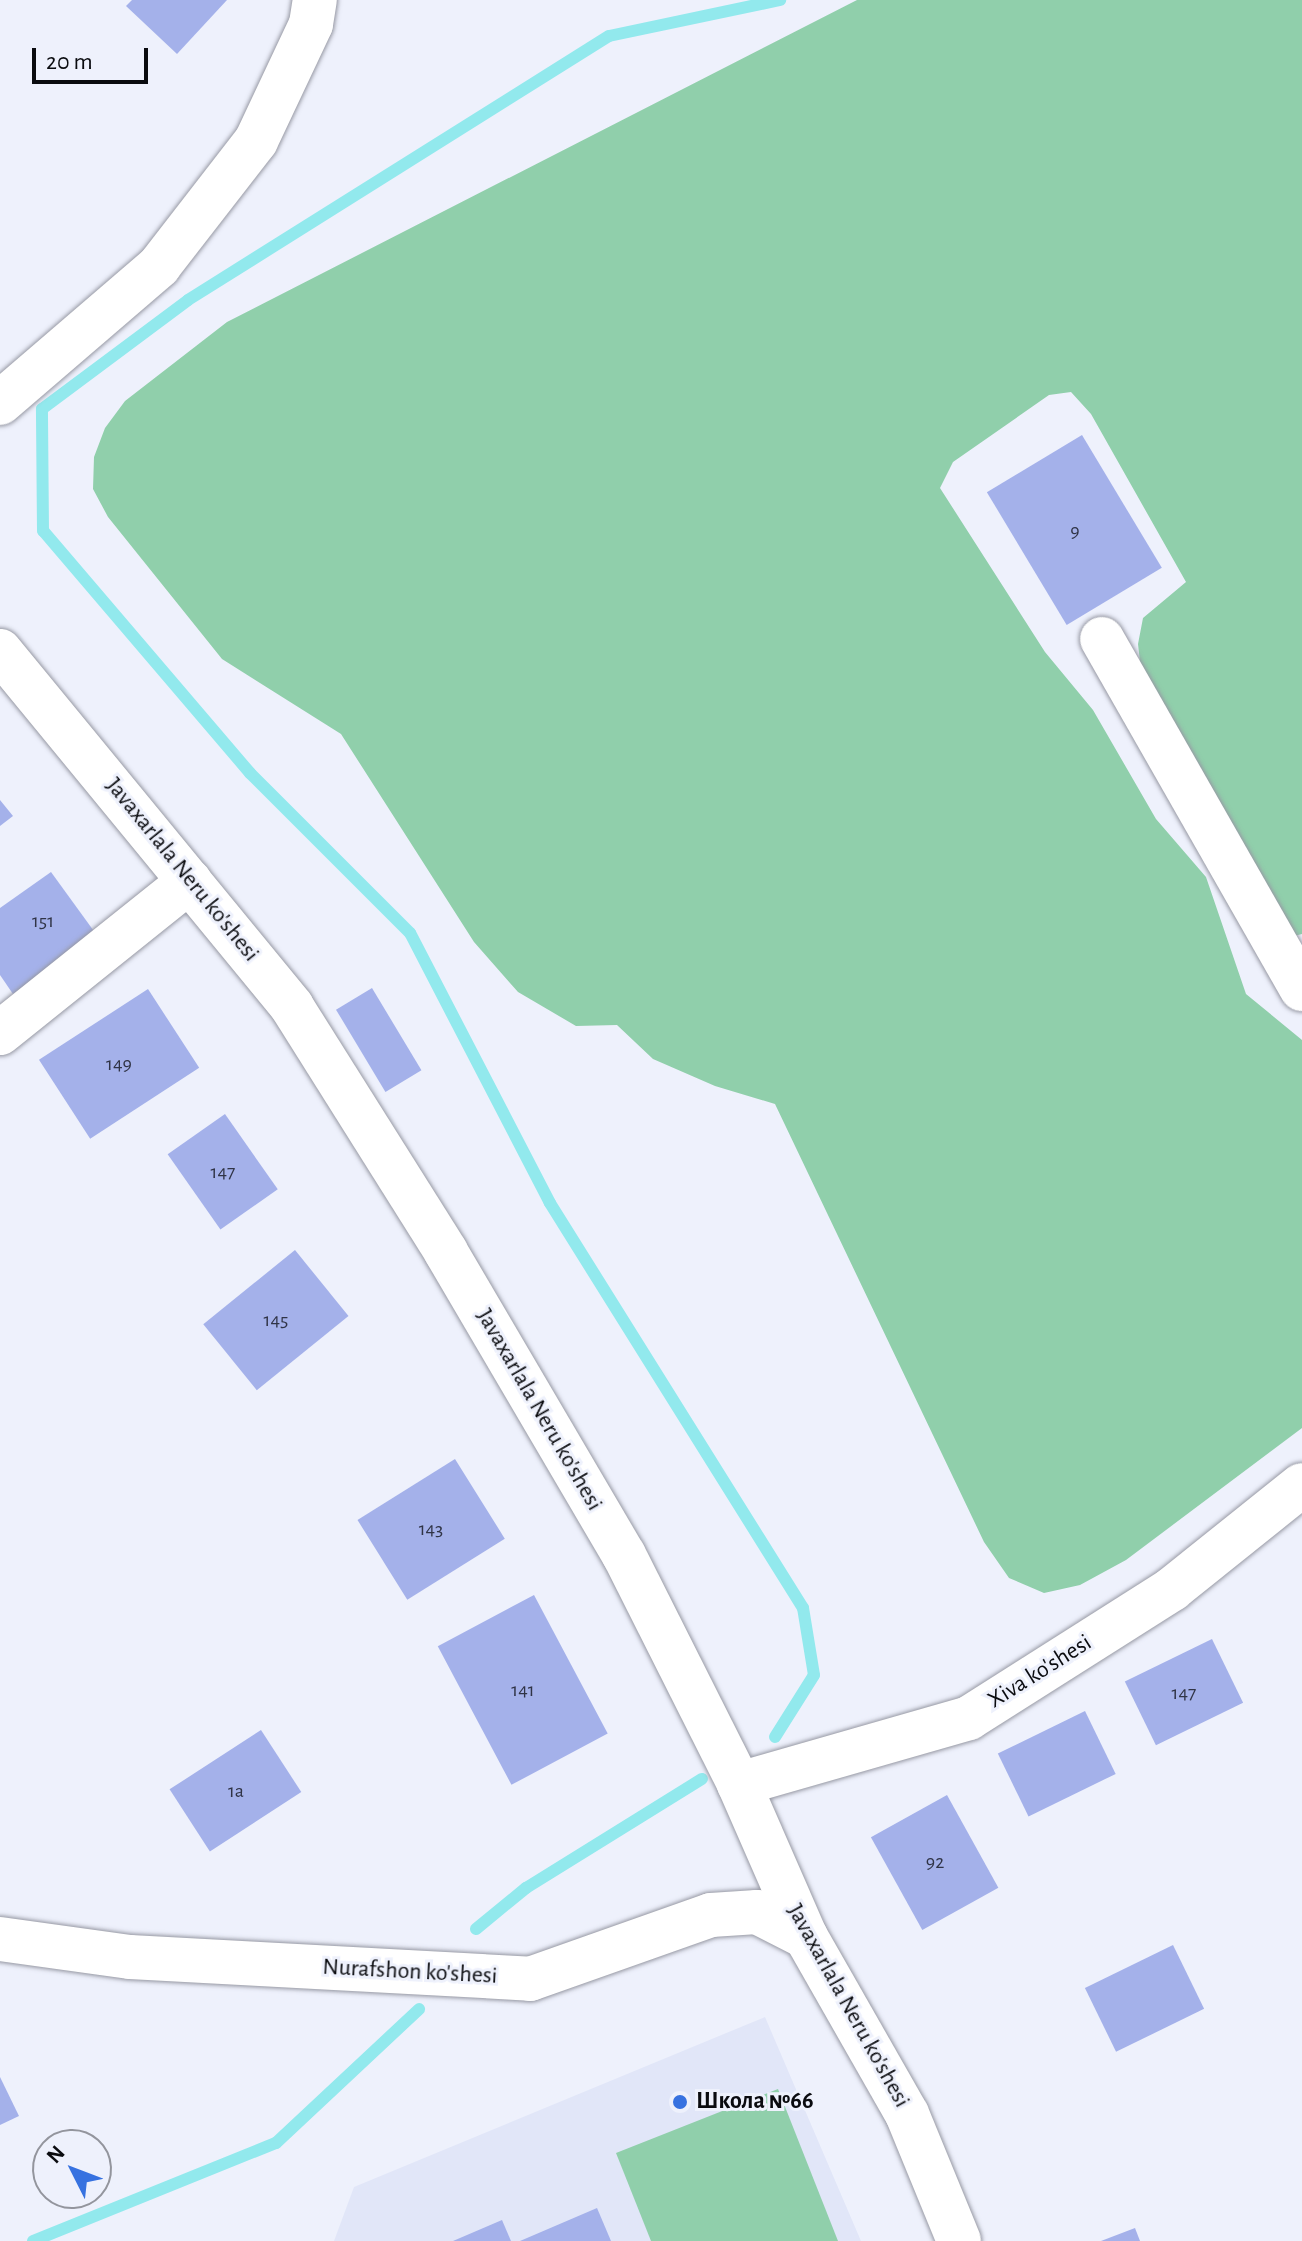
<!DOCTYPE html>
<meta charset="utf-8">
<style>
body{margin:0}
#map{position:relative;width:1302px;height:2241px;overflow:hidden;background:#eef1fc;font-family:"Alegreya Sans",sans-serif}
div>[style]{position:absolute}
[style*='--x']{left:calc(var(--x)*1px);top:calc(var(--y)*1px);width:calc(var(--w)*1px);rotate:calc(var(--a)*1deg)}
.built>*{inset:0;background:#e1e6f8}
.green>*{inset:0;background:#90cfab}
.stream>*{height:12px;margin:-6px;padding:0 6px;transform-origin:6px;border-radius:6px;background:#92e9ed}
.building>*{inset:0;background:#a4b1ea;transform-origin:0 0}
.roads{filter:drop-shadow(0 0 2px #9799a4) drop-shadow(0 0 2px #9799a4)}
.minor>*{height:44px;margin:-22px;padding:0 22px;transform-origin:22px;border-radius:22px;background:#fff}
.dots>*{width:22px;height:22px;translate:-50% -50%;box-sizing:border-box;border:4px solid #eef1fc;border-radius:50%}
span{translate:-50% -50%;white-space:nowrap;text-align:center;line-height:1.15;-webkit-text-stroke:6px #eef1fc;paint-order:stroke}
.number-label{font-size:20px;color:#303446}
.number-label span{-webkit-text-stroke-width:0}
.street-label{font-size:24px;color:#0a0b0f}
.poi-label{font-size:24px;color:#0a0b0f;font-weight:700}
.left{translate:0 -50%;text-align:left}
.north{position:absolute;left:32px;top:2129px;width:80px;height:80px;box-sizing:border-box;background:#eef1fc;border:2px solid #93959d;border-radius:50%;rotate:312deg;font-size:22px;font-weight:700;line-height:32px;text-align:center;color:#0a0b0f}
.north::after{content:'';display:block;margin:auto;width:28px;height:36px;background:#3772e0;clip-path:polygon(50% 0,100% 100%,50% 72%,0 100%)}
.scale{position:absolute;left:32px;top:48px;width:116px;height:36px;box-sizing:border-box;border:4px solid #0a0b0f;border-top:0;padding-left:10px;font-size:24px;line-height:28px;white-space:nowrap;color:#0a0b0f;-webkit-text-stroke:6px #eef1fc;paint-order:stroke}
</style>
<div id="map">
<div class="built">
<div style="clip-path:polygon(765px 2017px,861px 2241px,334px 2241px,354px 2187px)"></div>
</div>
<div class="green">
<div style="clip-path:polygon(857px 0,1302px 0,1302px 934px,1290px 937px,1141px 671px,1138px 644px,1143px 618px,1186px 582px,1091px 414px,1071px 392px,1049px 395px,953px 462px,940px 488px,1045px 652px,1093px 710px,1156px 819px,1206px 877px,1246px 994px,1302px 1040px,1302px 1428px,1126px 1560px,1080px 1585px,1044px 1593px,1009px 1578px,984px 1542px,775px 1104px,715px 1086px,653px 1059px,617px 1025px,576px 1026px,518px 992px,474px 942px,341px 734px,222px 659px,108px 517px,93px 489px,94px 457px,105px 428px,125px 401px,227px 322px)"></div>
<div style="clip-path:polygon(778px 2089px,838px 2241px,651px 2241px,616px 2153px)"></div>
</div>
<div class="stream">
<div style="--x:775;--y:1737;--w:73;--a:-57.8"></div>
<div style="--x:814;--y:1675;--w:68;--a:-99.3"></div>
<div style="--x:803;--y:1608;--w:478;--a:-122"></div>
<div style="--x:550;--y:1203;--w:304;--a:-117.4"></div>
<div style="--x:410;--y:933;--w:226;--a:-135"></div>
<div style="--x:250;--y:773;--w:318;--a:-130.5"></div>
<div style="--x:43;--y:531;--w:122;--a:-90.5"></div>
<div style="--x:42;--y:409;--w:182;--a:-36.7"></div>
<div style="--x:188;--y:300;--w:497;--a:-32.1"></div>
<div style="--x:609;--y:36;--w:175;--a:-11.9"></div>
<div style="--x:476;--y:1929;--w:65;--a:-39.4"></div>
<div style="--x:526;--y:1888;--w:207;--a:-31.8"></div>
<div style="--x:33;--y:2241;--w:262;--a:-22"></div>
<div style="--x:276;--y:2143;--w:196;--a:-43.1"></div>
</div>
<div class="building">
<div style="clip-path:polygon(132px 0,227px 0,177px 54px,126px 6px)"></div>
<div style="left:1082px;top:435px;width:155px;height:111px;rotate:59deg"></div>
<div style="clip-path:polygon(0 800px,13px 816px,0 826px)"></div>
<div style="clip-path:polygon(51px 872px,96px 934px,13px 994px,0 975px,0 908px)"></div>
<div style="left:372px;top:988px;width:96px;height:42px;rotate:59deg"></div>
<div style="left:148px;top:989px;width:94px;height:130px;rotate:57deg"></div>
<div style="left:225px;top:1114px;width:92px;height:70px;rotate:55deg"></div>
<div style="left:295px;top:1250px;width:85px;height:118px;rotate:51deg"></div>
<div style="left:455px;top:1459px;width:94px;height:115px;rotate:58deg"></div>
<div style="left:534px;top:1595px;width:157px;height:109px;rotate:62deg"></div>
<div style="left:1212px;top:1639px;width:71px;height:97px;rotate:64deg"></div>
<div style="left:1085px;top:1711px;width:70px;height:97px;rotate:64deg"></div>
<div style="left:261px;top:1730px;width:74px;height:109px;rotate:57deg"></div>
<div style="left:947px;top:1795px;width:106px;height:87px;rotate:61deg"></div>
<div style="left:1173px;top:1945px;width:71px;height:98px;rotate:64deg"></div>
<div style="clip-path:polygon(0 2077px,19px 2116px,0 2125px)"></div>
<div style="clip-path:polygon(597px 2208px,611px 2241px,520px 2241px)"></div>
<div style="clip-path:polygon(502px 2220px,511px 2241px,453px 2241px)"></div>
<div style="clip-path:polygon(1135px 2228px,1140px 2241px,1101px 2241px)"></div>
</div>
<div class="roads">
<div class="minor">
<div style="--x:0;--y:403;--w:210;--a:-40.7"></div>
<div style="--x:159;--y:266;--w:158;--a:-52.2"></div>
<div style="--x:256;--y:141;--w:129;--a:-64.8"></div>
<div style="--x:311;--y:24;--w:24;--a:-81"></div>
<div style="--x:1102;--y:639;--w:403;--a:60.3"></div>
<div style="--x:0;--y:651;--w:460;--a:50.6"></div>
<div style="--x:292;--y:1007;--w:289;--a:57.8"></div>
<div style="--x:446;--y:1252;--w:351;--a:59.6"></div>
<div style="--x:624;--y:1555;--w:256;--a:63.3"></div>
<div style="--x:739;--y:1784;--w:167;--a:66.4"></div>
<div style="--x:806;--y:1937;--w:204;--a:60.3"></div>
<div style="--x:907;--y:2114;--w:137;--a:67.7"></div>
<div style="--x:0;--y:1033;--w:243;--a:-38.7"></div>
<div style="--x:739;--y:1784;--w:239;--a:-16"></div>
<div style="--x:969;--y:1718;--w:241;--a:-32.4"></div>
<div style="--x:1172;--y:1589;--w:166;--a:-38.7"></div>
<div style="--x:0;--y:1939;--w:131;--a:7.9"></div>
<div style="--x:130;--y:1957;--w:401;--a:3.1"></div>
<div style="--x:530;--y:1979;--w:192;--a:-19.5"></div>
<div style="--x:711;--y:1915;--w:46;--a:-3.7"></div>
<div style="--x:757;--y:1912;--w:55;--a:27"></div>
</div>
</div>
<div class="dots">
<div style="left:680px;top:2102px;background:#3772e0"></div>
</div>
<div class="number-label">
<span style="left:1075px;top:531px">9</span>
<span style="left:43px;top:921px">151</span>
<span style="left:119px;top:1064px">149</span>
<span style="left:223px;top:1172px">147</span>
<span style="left:276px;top:1320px">145</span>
<span style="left:431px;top:1529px">143</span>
<span style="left:523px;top:1690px">141</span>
<span style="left:1184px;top:1693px">147</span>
<span style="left:236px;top:1791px">1a</span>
<span style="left:935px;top:1862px">92</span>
</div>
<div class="street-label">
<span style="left:182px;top:870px;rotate:51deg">Javaxarlala Neru ko'shesi</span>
<span style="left:539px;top:1410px;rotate:60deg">Javaxarlala Neru ko'shesi</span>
<span style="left:1040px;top:1672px;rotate:-32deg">Xiva ko'shesi</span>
<span style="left:410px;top:1972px;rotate:3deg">Nurafshon ko'shesi</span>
<span style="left:848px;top:2006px;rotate:61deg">Javaxarlala Neru ko'shesi</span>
</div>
<div class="poi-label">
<span class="left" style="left:696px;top:2102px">Школа №66</span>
</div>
<div class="north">N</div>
<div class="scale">20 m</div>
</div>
